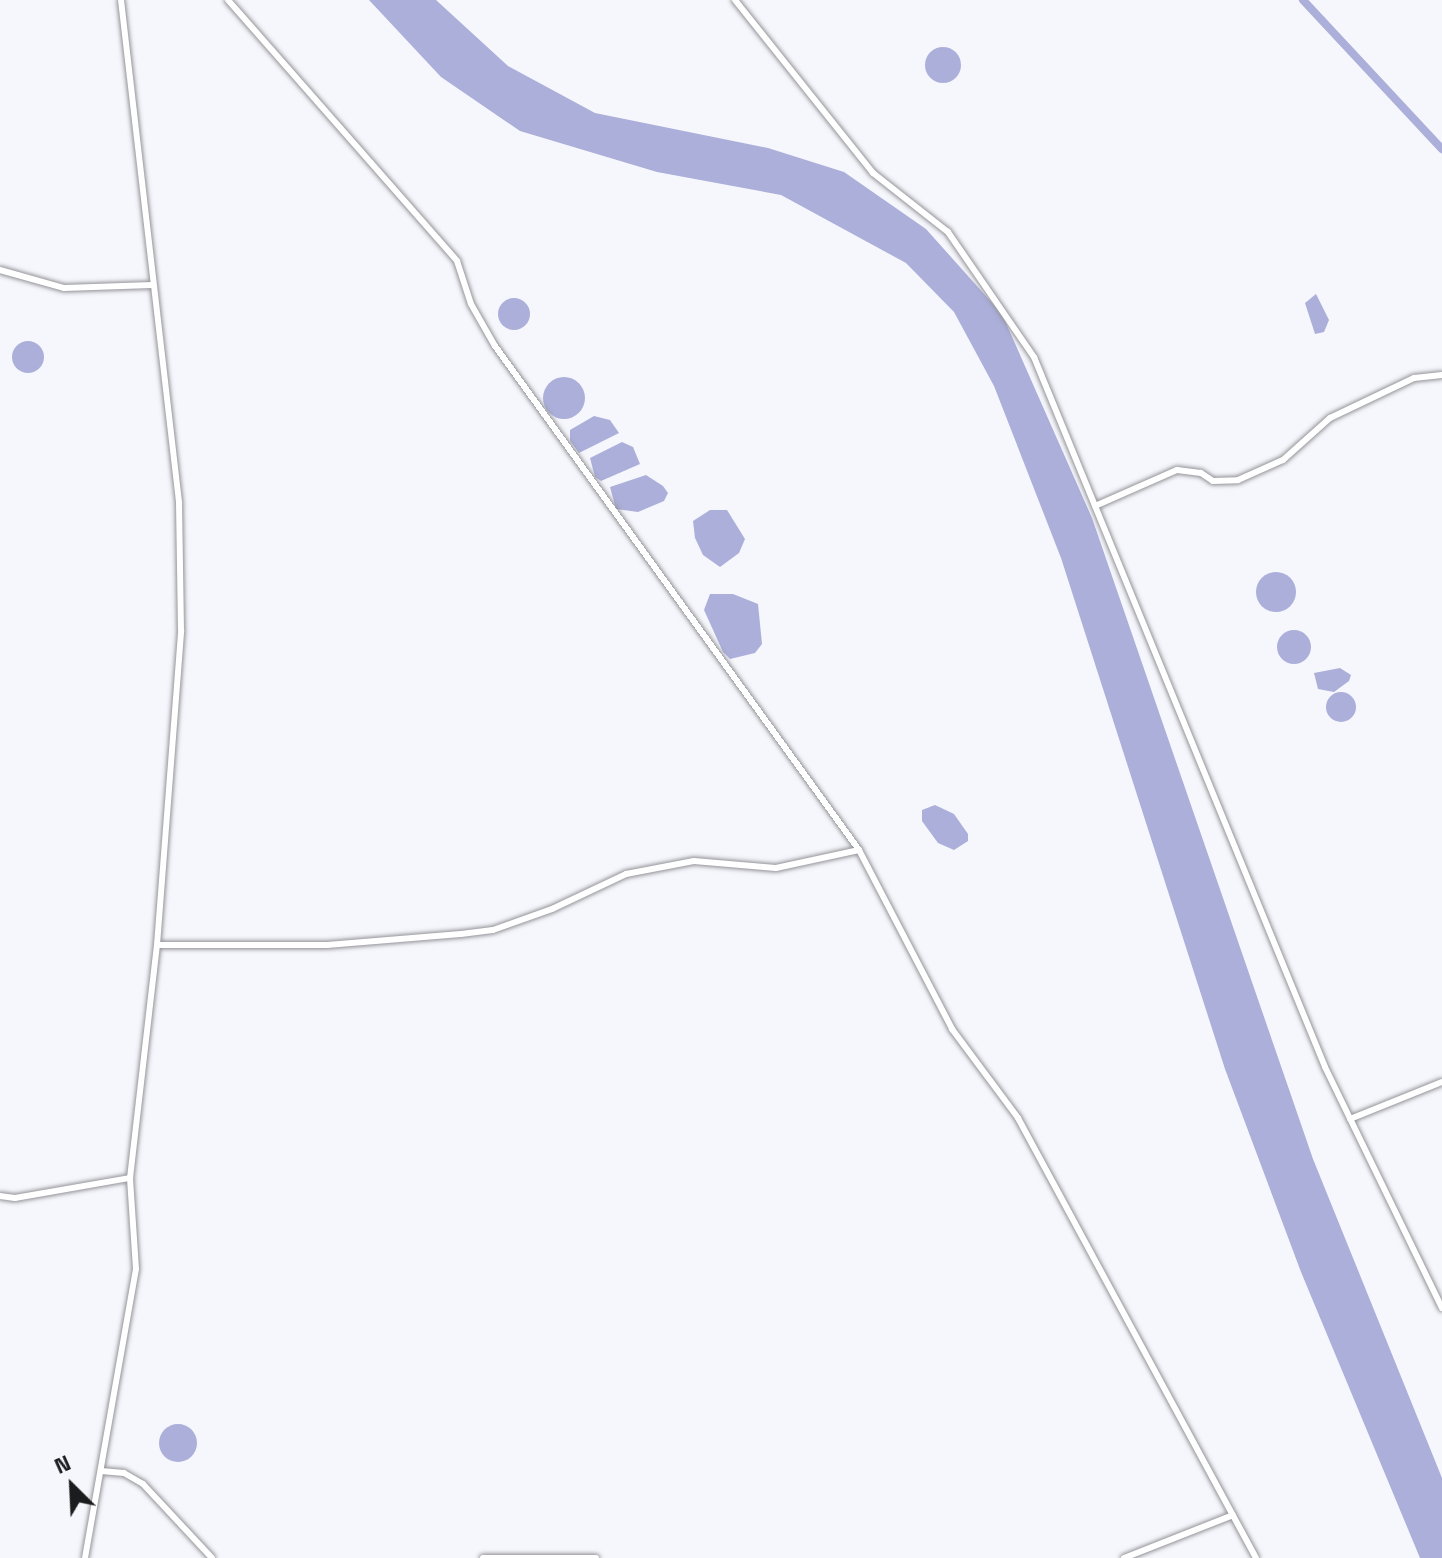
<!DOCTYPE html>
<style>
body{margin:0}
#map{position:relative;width:1442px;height:1558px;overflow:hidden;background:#f6f7fc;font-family:"Space Grotesk",sans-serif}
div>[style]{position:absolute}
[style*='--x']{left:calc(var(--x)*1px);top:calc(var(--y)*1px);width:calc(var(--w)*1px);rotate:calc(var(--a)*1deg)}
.water>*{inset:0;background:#abafda}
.round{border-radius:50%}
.canal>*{height:8px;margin:-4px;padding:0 4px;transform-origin:4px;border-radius:4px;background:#abafda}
.roads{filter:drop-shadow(0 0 2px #949499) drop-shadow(0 0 2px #949499)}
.minor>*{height:6px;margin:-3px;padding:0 3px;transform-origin:3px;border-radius:3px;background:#fff}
span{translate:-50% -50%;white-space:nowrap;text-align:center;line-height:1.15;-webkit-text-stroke:8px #f6f7fc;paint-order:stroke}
.north{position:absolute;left:32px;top:1446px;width:80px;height:80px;-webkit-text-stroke:6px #f6f7fc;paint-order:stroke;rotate:336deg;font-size:22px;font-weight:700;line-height:32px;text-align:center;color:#1b1c1d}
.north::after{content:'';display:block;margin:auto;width:28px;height:36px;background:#1b1c1d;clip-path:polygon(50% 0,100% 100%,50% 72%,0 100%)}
</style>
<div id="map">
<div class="water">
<div style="clip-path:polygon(369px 0,436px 0,508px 66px,595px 113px,768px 148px,844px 172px,926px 229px,1002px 314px,1092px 518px,1313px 1159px,1442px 1478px,1442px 1558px,1420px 1558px,1301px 1272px,1225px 1069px,1061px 558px,994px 386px,954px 312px,906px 263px,781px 195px,657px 172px,520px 131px,441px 77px)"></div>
<div class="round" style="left:925px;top:47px;width:36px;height:36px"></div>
<div style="clip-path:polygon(1316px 294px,1329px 320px,1324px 332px,1315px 334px,1305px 303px)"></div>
<div class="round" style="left:498px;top:298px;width:32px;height:32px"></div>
<div class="round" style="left:12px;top:341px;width:32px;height:32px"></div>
<div class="round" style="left:543px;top:377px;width:42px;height:42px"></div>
<div style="clip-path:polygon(594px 416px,610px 420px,619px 433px,579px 453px,570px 441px,570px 430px)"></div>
<div style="clip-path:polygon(622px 442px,633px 447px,640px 464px,601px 481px,595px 477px,590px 458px)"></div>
<div style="clip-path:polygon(646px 475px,663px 486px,668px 493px,664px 501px,638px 512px,616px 509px,610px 487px)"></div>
<div style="clip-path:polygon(710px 510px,727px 510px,745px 539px,739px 553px,720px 567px,703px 555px,695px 538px,693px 521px)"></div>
<div class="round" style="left:1256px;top:572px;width:40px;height:40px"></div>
<div style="clip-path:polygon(710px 594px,733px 594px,758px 604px,762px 644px,755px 653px,730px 659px,723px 652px,704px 610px)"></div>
<div class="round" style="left:1277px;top:630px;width:34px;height:34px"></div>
<div style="clip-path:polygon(1340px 668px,1351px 675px,1349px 681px,1334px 692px,1318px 689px,1314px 673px)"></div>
<div class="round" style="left:1326px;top:692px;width:30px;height:30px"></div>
<div style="clip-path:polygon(935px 805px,954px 814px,968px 834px,968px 841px,954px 850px,938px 843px,922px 821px,922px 810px)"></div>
<div class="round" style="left:159px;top:1424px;width:38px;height:38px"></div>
</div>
<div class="canal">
<div style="--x:1303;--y:0;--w:204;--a:47"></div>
</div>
<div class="roads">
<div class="minor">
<div style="--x:228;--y:0;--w:347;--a:48.7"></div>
<div style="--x:457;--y:261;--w:45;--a:72"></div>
<div style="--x:471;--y:304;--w:48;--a:60.3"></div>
<div style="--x:495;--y:346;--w:622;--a:54.16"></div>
<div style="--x:859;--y:850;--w:202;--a:62.5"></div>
<div style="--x:952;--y:1029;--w:111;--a:53.4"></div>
<div style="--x:1018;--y:1118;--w:500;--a:61.59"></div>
<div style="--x:735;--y:0;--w:221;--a:51.4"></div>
<div style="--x:873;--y:173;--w:95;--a:38.2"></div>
<div style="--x:948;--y:232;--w:152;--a:55.5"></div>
<div style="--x:1034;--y:357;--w:767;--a:67.71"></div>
<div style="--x:1325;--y:1067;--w:268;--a:64.1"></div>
<div style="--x:0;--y:270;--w:66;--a:15.7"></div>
<div style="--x:64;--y:288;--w:88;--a:-2"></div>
<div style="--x:1095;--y:506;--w:90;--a:-23.7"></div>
<div style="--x:1177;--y:470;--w:24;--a:7"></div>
<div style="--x:1201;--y:473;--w:14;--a:34"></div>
<div style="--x:1213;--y:481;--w:25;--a:-2"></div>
<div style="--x:1238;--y:480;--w:49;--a:-24"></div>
<div style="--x:1283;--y:460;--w:63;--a:-41.8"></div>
<div style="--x:1330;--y:418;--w:93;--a:-25.5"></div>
<div style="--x:1414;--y:378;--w:28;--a:-6"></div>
<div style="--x:157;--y:945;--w:170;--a:0"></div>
<div style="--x:327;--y:945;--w:134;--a:-4.7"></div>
<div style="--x:461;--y:934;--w:32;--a:-7"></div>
<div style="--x:493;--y:930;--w:63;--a:-19.6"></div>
<div style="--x:552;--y:909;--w:82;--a:-25.3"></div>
<div style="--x:626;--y:874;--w:69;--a:-10.8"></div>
<div style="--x:694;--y:861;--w:82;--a:4.9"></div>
<div style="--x:776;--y:868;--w:85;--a:-12.2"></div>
<div style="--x:1350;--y:1119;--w:99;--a:-21.9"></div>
<div style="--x:0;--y:1196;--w:15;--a:8"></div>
<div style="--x:15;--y:1198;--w:117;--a:-9.9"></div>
<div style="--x:101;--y:1471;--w:23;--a:5"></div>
<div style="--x:124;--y:1473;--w:22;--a:30"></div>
<div style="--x:143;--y:1484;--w:101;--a:47"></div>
<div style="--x:85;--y:1558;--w:293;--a:-80"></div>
<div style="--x:136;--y:1269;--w:91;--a:-93.8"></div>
<div style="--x:130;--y:1178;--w:235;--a:-83.4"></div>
<div style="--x:157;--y:945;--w:316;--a:-85.6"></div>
<div style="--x:181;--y:630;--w:128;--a:-90.9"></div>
<div style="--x:179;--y:502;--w:505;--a:-96.59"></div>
<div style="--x:483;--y:1558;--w:113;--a:0"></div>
<div style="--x:1124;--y:1558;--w:117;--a:-21.5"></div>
</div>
</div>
<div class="north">N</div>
</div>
